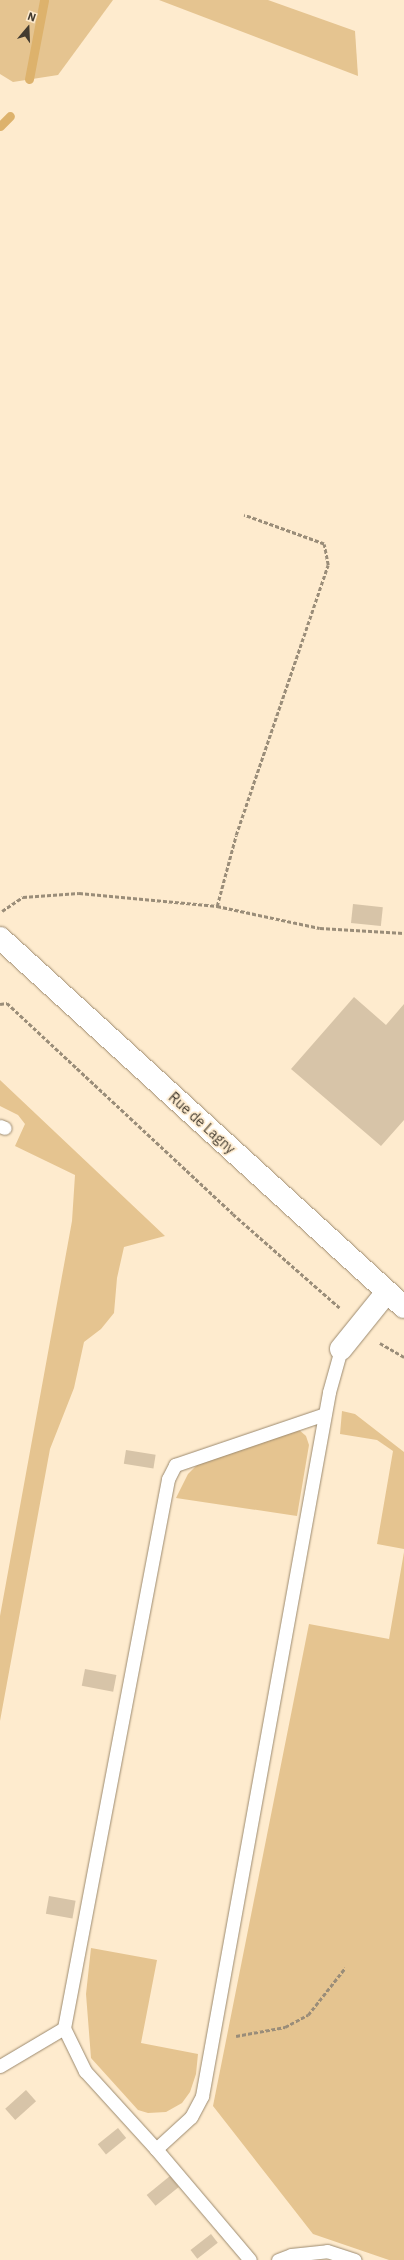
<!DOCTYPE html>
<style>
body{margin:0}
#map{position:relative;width:404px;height:2260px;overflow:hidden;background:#feebce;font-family:"IBM Plex Sans",sans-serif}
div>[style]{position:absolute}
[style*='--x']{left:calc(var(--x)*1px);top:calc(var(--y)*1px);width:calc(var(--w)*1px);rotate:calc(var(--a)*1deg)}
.green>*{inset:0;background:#e5c490}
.stream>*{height:9px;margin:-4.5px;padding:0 4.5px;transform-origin:4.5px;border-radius:4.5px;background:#ddb26c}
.building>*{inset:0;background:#d7c4a8;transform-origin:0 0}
.path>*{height:2.5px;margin-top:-1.25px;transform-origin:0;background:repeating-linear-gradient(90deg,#9a8d79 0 4px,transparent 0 6px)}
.roads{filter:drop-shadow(0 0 1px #9c8a6f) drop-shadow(0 0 1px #9c8a6f)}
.lane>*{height:13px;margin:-6.5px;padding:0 6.5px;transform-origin:6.5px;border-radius:6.5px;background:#fff}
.street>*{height:22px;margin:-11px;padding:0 11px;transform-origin:11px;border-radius:11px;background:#fff}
.secondary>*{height:22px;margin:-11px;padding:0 11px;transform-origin:11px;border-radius:11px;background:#fff}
span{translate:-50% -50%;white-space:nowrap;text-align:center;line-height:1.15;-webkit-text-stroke:3.5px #feebce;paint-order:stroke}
.street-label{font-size:14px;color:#433b30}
.north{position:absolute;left:8px;top:8px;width:40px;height:40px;-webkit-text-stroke:3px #feebce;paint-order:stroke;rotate:19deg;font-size:11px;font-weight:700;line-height:16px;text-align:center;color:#433b30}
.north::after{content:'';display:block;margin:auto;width:14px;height:18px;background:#433b30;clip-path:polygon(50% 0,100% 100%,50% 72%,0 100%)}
</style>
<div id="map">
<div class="green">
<div style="clip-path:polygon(0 0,113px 0,58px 75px,13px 82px,0 74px)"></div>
<div style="clip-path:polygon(159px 0,268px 0,355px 31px,358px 76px)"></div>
<div style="clip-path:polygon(0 1080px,165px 1236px,124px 1247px,117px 1278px,114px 1313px,101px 1329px,84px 1342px,74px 1388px,50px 1449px,0 1721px,0 1616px,72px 1221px,75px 1175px,15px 1146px,25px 1124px,18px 1115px,0 1106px)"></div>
<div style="clip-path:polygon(342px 1411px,355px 1414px,404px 1452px,404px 1549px,377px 1544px,393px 1451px,377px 1440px,340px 1434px)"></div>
<div style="clip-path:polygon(298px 1429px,306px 1436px,309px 1445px,297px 1516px,176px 1498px,188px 1474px,198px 1464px)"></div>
<div style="clip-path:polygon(404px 1552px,404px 2260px,389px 2260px,313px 2234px,213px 2106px,309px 1624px,389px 1639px)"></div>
<div style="clip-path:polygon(91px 1948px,157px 1960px,141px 2043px,198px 2054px,196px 2074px,190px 2092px,182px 2103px,166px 2112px,148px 2113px,138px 2110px,91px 2058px,86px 1994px)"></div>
</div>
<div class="stream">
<div style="--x:29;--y:79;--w:80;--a:-79.2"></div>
<div style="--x:0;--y:126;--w:14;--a:-45"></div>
</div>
<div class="building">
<div style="left:353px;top:904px;width:30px;height:19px;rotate:6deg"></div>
<div style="clip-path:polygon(354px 997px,386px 1025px,404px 1004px,404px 1120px,381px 1146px,291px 1069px)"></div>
<div style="left:126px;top:1450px;width:30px;height:14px;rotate:9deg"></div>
<div style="left:85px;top:1669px;width:32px;height:17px;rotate:11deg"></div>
<div style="left:49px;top:1896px;width:27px;height:18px;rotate:10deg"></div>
<div style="left:26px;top:2090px;width:15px;height:28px;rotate:48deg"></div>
<div style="left:118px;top:2128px;width:13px;height:26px;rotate:51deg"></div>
<div style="left:170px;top:2176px;width:14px;height:30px;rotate:51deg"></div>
<div style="left:211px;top:2234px;width:11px;height:26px;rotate:52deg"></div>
</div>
<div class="path">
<div style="--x:217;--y:906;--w:105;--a:12.1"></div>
<div style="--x:320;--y:928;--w:84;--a:3.4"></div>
<div style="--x:2;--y:911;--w:25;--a:-34"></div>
<div style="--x:23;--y:897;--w:56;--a:-4.1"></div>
<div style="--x:79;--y:893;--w:139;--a:5.4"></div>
<div style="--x:217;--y:906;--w:73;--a:-75"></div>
<div style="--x:236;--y:835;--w:285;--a:-71.2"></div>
<div style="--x:328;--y:565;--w:21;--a:-101"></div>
<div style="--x:324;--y:544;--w:85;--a:-160.1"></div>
<div style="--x:0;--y:1004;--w:7;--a:-8"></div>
<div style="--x:7;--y:1003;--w:309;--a:43"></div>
<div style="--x:233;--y:1214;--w:142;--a:41.3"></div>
<div style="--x:380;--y:1343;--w:28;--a:30"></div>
<div style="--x:236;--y:2036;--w:50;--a:-10.4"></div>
<div style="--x:285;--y:2027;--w:26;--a:-28"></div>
<div style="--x:308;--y:2015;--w:60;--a:-51.8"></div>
</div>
<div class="roads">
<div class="lane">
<div style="--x:0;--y:1126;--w:5;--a:22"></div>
<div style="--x:64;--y:2028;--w:48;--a:64"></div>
<div style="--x:85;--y:2071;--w:105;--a:47.7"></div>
<div style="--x:156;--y:2149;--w:145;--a:49.7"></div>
<div style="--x:0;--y:2066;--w:74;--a:-30.7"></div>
<div style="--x:64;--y:2028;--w:559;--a:-79.27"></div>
<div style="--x:168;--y:1479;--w:16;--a:-63"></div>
<div style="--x:175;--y:1465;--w:158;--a:-18.8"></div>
<div style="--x:156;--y:2149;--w:47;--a:-42.4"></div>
<div style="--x:191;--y:2117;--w:24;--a:-62"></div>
<div style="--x:202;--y:2096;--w:715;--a:-79.77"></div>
<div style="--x:329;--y:1392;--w:45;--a:-74.4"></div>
<div style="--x:278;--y:2260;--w:14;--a:-21"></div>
<div style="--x:291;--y:2255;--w:36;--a:-6"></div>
<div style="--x:327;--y:2251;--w:29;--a:18"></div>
</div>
<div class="street">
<div style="--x:341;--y:1349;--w:73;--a:-51.1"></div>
</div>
<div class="secondary">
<div style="--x:0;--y:938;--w:547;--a:42.41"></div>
</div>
</div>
<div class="street-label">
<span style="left:202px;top:1123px;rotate:42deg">Rue de Lagny</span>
</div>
<div class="north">N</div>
</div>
